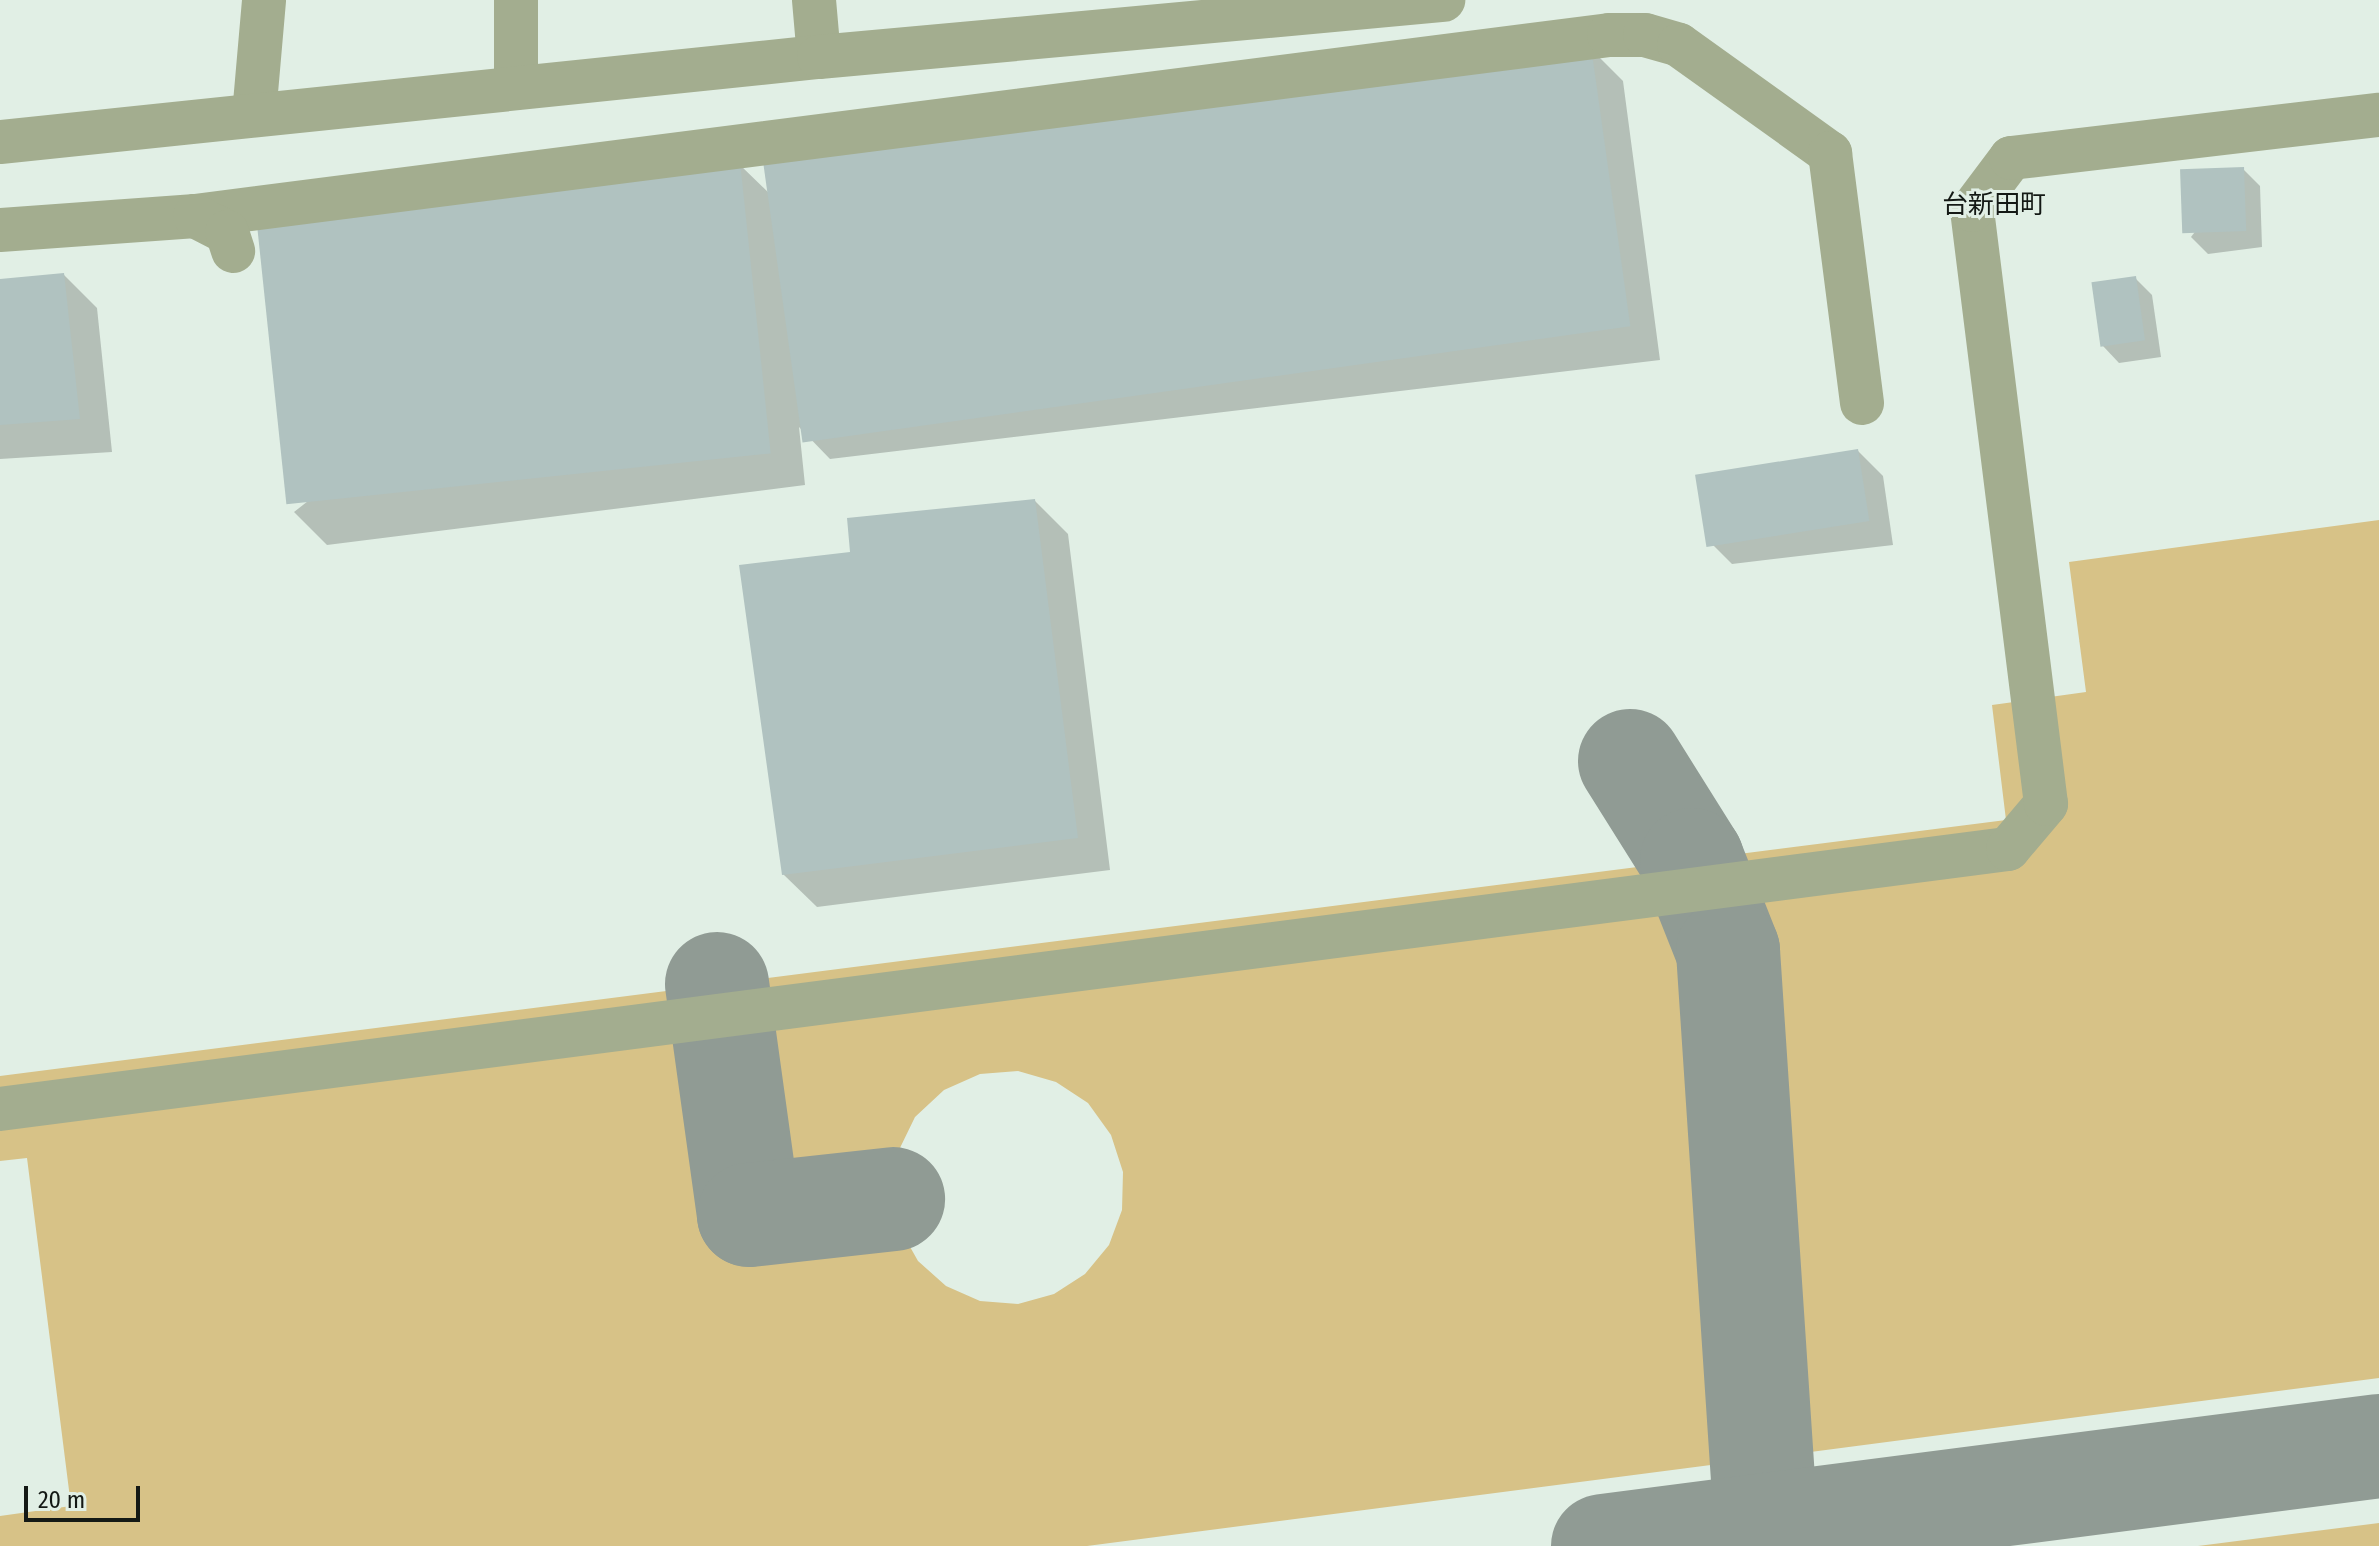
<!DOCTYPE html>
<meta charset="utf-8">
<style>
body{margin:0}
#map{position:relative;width:2379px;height:1546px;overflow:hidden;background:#e1efe5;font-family:"Fira Sans Condensed","Noto Sans JP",sans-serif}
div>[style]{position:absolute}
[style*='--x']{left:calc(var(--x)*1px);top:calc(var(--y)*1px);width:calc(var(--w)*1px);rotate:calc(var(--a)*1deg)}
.green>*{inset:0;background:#d7c287}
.shadow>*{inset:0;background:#0003}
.taxiway>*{height:104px;margin:-52px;padding:0 52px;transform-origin:52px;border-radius:52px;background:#909b94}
.building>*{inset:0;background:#b0c2c0;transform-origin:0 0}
.minor>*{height:44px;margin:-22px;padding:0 22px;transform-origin:22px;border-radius:22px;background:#a3ad8f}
span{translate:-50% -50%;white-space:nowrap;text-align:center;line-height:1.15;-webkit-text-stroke:6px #e1efe5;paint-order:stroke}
.quarter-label{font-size:26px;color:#141915}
.scale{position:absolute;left:24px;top:1486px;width:116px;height:36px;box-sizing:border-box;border:4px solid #141915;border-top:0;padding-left:10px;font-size:24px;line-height:28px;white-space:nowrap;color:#141915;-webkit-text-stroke:6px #e1efe5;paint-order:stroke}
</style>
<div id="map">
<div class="green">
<div style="clip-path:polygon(evenodd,2379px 520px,2379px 1378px,1087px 1546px,0 1546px,0 1516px,71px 1506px,27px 1158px,0 1161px,0 1076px,2006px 820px,1992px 705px,2086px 692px,2069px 562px,2379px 520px,1018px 1071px,1056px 1082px,1088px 1103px,1111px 1135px,1123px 1172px,1122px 1210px,1109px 1245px,1085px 1274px,1054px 1294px,1018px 1304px,980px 1301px,946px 1286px,918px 1261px,900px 1229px,892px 1190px,898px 1152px,915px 1117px,944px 1090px,980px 1074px,1018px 1071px)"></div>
<div style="clip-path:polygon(2379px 1523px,2379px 1546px,2198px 1546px)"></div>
</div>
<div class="shadow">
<div style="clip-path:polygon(1590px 48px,1623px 81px,1660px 360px,830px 459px,799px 427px,805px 485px,327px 545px,294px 512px,739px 164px,770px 194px)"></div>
<div style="clip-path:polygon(2243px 169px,2260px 186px,2262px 247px,2208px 254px,2191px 237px)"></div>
<div style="clip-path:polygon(64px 275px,97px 308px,112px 452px,0 459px,0 282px)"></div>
<div style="clip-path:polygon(2135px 278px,2152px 295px,2161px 357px,2119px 363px,2103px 346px)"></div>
<div style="clip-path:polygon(1858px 451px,1883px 476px,1893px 545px,1732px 564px,1707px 539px)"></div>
<div style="clip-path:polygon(1035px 501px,1068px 534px,1110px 870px,817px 907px,783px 874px,852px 554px)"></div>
</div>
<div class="taxiway">
<div style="--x:1630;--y:761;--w:117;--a:57.9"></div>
<div style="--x:1692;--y:860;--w:98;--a:68.4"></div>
<div style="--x:1728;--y:951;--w:575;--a:86.21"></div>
<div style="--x:717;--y:984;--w:233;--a:82.1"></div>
<div style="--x:749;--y:1215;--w:145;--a:-6.3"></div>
<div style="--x:1603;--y:1546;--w:782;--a:-7.34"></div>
</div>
<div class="building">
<div style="left:1591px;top:46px;width:283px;height:836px;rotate:82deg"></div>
<div style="left:740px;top:161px;width:294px;height:487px;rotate:84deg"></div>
<div style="left:2244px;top:167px;width:64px;height:64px;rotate:88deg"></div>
<div style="clip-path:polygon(64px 273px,80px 419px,0 425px,0 279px)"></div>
<div style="left:2136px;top:276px;width:65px;height:45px;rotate:82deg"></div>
<div style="left:1858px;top:449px;width:73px;height:165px;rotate:81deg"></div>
<div style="clip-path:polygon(1035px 499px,1078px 838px,782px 875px,739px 565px,850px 552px,847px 518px)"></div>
</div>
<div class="minor">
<div style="--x:516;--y:0;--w:88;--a:90"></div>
<div style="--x:814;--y:0;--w:57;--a:85"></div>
<div style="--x:254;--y:115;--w:115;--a:-85"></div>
<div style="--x:0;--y:142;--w:823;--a:-5.93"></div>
<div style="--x:819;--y:57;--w:627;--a:-5.22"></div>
<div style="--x:195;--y:216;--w:1426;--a:-7.29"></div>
<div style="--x:1609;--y:35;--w:36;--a:0"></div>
<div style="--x:1645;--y:35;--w:35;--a:16"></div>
<div style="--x:1679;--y:45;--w:186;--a:35.6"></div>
<div style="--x:1830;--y:153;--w:252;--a:82.7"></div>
<div style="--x:0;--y:230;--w:196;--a:-4.1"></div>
<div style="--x:195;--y:216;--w:36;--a:27"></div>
<div style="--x:227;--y:232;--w:20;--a:72"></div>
<div style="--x:0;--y:1109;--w:2025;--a:-7.38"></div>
<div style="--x:2008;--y:849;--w:59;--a:-49.8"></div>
<div style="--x:2046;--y:804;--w:599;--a:-97.1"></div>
<div style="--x:1972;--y:210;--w:65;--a:-53.1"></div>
<div style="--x:2011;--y:158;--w:371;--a:-6.7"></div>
</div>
<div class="quarter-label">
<span style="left:1994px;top:205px">台新田町</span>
</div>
<div class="scale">20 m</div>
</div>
